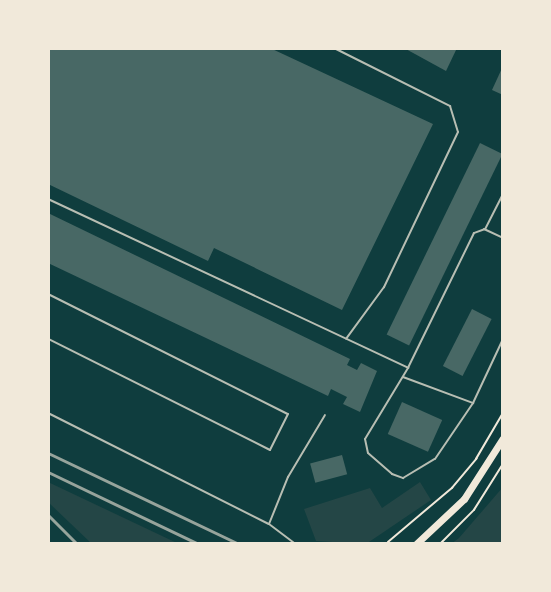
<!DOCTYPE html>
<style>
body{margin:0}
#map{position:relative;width:551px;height:592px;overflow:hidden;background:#0f3d3e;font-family:"Nunito Sans",sans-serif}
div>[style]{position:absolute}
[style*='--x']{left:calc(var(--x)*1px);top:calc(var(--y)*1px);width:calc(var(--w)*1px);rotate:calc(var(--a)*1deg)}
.green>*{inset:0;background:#244646}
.building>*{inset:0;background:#486865;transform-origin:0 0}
.path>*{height:1.5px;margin:-0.75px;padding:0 0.75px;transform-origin:0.75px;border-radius:0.75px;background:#f1e9da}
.service>*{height:2px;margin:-1px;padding:0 1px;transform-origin:1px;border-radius:1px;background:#b8beb3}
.primary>*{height:7px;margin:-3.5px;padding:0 3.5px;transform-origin:3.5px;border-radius:3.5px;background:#f1e9da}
.rail>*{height:3px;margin:-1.5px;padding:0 1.5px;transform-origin:1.5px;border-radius:1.5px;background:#97a49c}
span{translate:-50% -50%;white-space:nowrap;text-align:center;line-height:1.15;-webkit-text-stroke:4.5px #f1e9da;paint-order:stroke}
.frame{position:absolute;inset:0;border:50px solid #f1e9da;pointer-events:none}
</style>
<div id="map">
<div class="green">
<div style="clip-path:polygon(48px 482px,179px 544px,92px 544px,48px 502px)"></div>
<div style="clip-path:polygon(420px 482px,431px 500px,366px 544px,316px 541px,304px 509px,370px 488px,382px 508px)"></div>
<div style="clip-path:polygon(503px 487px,503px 544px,451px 544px,459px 538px)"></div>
</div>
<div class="building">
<div style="clip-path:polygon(48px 48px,270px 48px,433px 124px,342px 310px,214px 248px,208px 261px,48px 184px)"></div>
<div style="clip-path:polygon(404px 48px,457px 48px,446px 71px)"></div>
<div style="clip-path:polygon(503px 66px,503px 95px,492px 90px)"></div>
<div style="left:480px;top:143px;width:25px;height:213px;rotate:26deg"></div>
<div style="clip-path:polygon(48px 213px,350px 359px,347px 365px,357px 370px,361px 363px,377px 371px,360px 412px,343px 404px,347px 397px,331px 389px,328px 396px,48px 263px)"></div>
<div style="left:472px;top:309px;width:22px;height:64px;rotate:27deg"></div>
<div style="left:402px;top:402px;width:44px;height:35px;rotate:24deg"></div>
<div style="left:342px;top:455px;width:20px;height:33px;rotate:75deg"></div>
</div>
<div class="path">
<div style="--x:388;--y:542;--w:84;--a:-40.2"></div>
<div style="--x:452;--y:488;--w:38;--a:-50"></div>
<div style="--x:476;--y:459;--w:53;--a:-59.6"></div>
<div style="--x:440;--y:544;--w:48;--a:-45"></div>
<div style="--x:474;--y:510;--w:54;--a:-57.8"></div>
</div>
<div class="service">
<div style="--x:334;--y:48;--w:130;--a:26.6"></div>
<div style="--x:450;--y:106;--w:27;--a:73"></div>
<div style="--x:458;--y:132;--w:172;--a:115.5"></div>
<div style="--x:384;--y:287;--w:64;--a:126.2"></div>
<div style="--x:503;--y:194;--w:39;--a:117"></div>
<div style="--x:485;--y:229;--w:12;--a:160"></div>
<div style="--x:474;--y:233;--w:150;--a:116.1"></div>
<div style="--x:408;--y:368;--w:83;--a:121.2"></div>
<div style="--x:365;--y:439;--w:14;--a:78"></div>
<div style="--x:368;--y:453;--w:32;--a:41"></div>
<div style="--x:392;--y:474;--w:12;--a:20"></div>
<div style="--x:403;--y:478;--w:37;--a:-31"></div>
<div style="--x:435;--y:459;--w:68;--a:-55.8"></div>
<div style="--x:473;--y:403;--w:71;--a:-64.9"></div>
<div style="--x:48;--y:199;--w:398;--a:25.1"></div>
<div style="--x:484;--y:229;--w:21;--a:25"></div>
<div style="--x:48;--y:294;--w:268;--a:26.6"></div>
<div style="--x:288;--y:414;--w:40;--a:116.6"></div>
<div style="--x:270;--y:450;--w:248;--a:-153.4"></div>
<div style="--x:403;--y:377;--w:75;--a:20.4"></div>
<div style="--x:48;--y:413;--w:247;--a:26.7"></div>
<div style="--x:269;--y:524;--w:34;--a:37"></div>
<div style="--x:269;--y:524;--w:51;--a:-68"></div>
<div style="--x:288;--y:477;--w:72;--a:-59.2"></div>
</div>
<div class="primary">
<div style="--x:416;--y:544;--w:66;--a:-43.2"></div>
<div style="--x:464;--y:499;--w:72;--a:-57.4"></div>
</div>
<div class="rail">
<div style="--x:48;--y:453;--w:212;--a:25.5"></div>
<div style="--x:48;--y:472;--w:166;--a:25.6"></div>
<div style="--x:48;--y:515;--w:41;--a:45"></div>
</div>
<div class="frame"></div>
</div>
